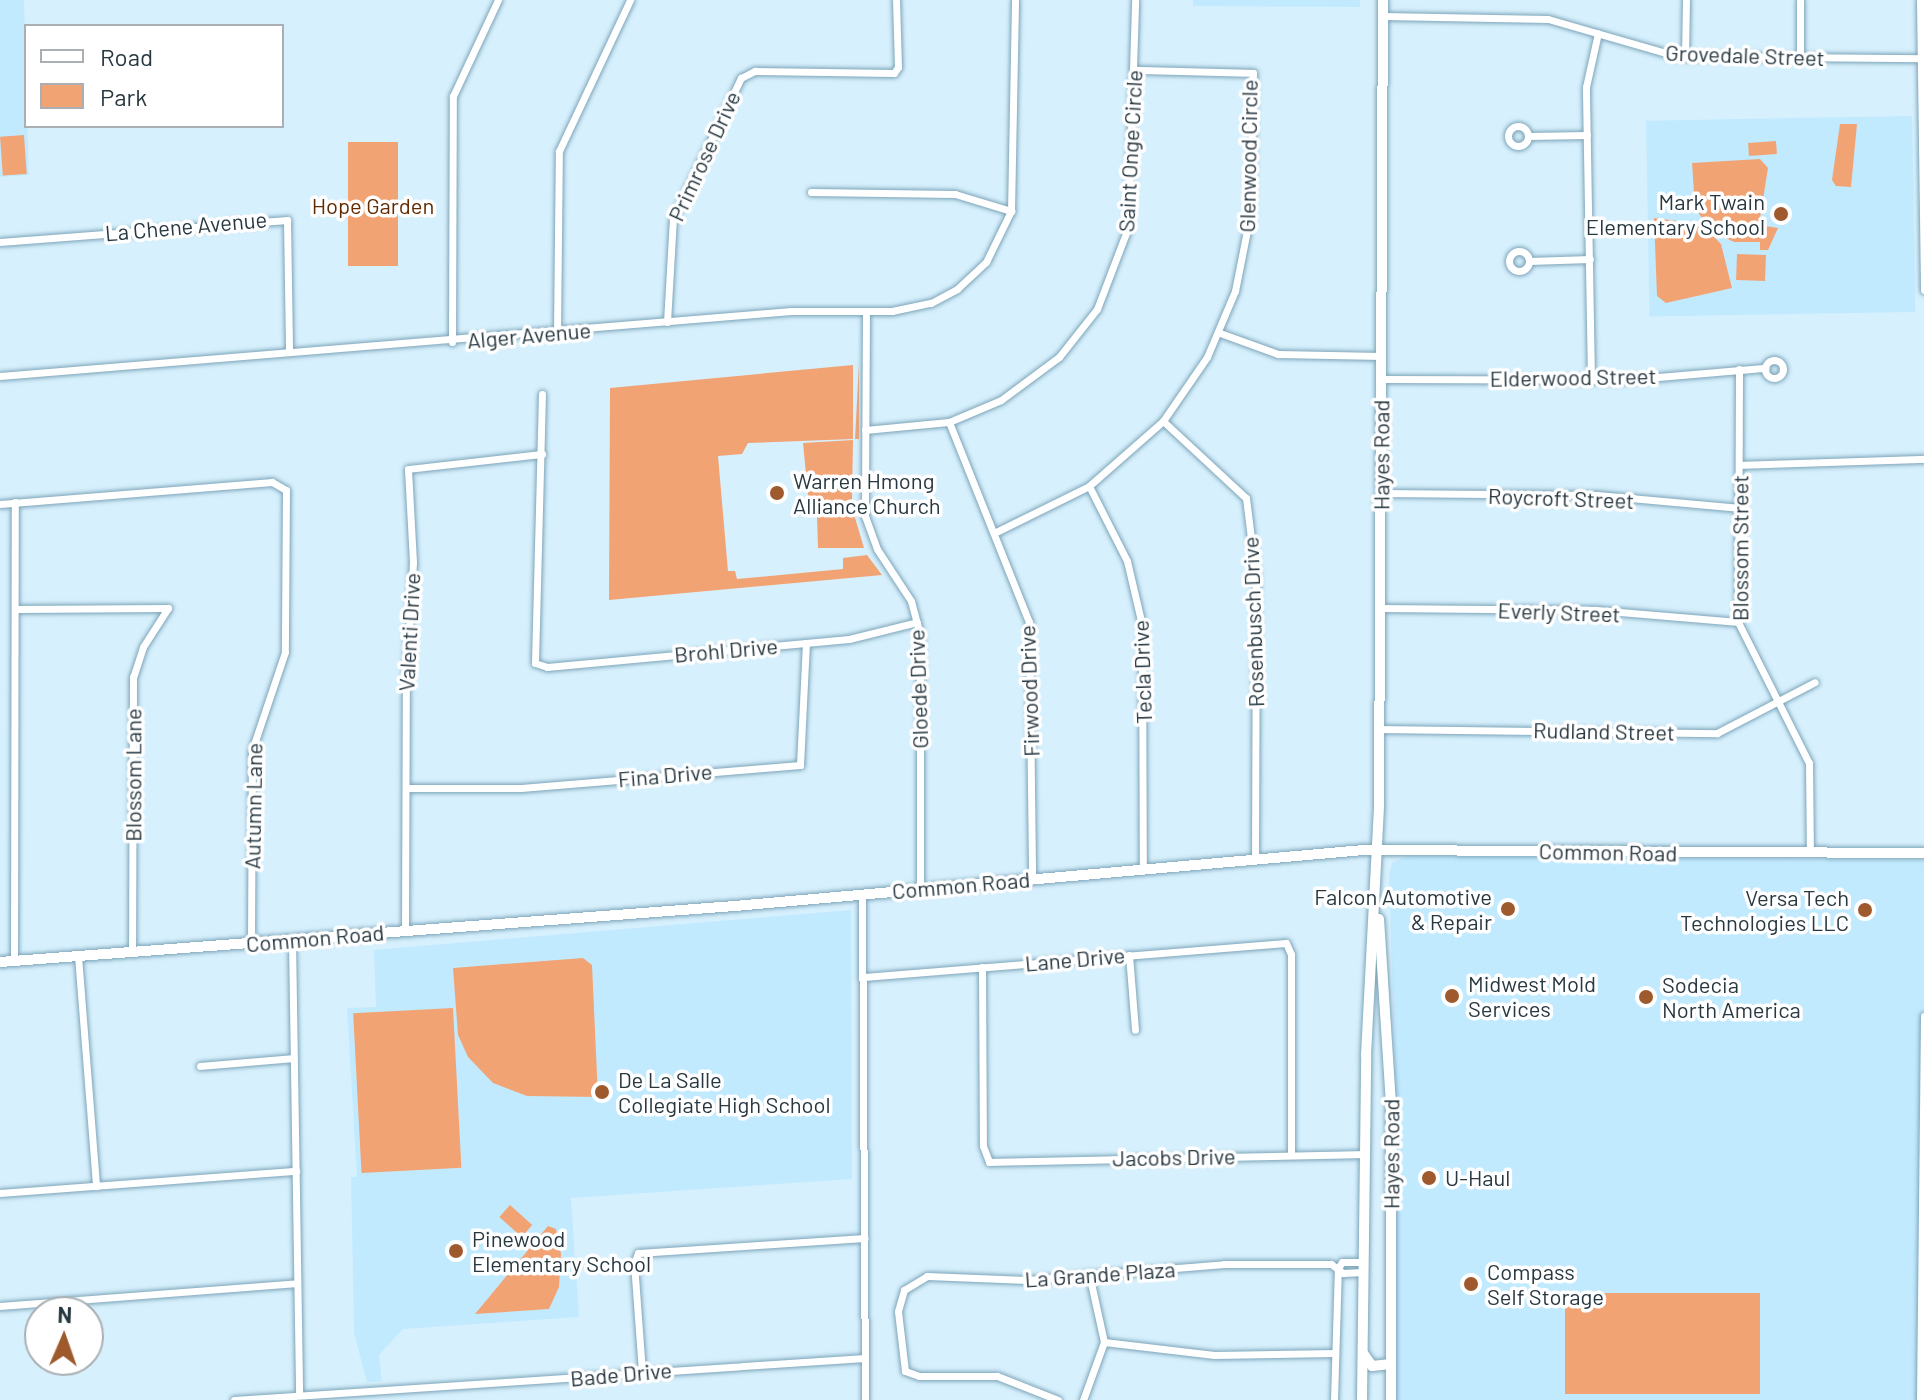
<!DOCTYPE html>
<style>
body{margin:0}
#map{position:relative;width:1924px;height:1400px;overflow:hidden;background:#d7f0fd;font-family:Barlow,sans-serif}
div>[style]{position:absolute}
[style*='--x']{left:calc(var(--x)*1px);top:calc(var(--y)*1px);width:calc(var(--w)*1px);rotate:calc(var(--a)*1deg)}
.built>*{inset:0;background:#c2eaff;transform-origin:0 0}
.green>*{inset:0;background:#f2a374;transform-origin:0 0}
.roads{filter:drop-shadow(0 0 2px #7da5b9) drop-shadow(0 0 2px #7da5b9)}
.street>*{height:7px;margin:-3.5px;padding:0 3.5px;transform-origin:3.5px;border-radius:3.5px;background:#fff}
.street>.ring{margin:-3.5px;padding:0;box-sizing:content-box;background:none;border:7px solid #fff;border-radius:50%}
.secondary>*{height:10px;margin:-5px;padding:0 5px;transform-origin:5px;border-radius:5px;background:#fff}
.dots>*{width:22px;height:22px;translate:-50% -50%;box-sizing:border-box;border:4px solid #fff;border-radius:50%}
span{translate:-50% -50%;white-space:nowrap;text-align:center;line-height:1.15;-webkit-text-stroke:7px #fff;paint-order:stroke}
.street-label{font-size:22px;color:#283841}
.poi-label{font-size:22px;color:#283841}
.right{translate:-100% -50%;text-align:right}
.left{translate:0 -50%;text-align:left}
.park-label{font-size:22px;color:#612c03}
.legend{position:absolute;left:24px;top:24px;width:260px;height:104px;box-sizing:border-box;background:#fff;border:2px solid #a9afb3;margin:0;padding:10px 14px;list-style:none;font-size:24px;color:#283841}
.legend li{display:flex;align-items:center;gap:16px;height:40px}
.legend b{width:40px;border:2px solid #a9afb3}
.north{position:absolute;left:24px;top:1296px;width:80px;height:80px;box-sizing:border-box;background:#fff;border:2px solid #a9afb3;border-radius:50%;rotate:2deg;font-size:22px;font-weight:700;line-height:32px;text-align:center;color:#283841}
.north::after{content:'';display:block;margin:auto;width:28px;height:36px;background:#9e592c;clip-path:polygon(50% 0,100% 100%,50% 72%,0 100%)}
</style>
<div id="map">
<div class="built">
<div style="clip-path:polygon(0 0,24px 0,29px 175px,0 177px)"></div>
<div style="clip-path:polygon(1193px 0,1360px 0,1360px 7px,1193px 6px)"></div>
<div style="left:1912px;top:116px;width:196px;height:266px;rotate:89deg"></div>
<div style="clip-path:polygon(1407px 856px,1924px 860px,1924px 1400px,1395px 1400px,1396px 1105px,1389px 875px,1392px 863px)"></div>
<div style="clip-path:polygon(851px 910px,852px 1179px,571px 1198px,579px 1317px,403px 1329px,379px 1355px,382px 1381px,367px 1382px,354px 1333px,351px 1177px,357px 1177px,347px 1008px,376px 1007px,374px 950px)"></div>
</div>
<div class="green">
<div style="clip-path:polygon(1840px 124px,1857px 124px,1851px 187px,1836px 186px,1832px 180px)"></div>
<div style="left:24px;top:135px;width:39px;height:24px;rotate:86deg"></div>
<div style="left:1776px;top:141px;width:13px;height:28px;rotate:86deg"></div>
<div style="left:398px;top:142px;width:124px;height:50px;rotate:90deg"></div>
<div style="clip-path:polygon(1760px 159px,1768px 168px,1759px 225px,1778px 228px,1768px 250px,1760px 250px,1760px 242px,1734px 242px,1711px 231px,1695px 208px,1692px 163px)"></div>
<div style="clip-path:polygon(1654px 218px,1701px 224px,1721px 244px,1732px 288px,1666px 303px,1657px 296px)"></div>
<div style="left:1737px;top:254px;width:29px;height:26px;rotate:2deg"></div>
<div style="clip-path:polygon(859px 364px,859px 439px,855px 439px)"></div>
<div style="clip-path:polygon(853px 365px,853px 439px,748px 443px,742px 454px,718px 456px,728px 571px,735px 571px,737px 579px,843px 569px,843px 558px,867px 555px,882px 575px,609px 600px,610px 388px)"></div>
<div style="clip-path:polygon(853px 440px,852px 500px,809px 505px,803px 443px)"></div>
<div style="clip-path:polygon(853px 511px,864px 548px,818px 548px,817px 517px)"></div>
<div style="clip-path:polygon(583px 958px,592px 965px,598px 1097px,527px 1096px,493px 1083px,468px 1057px,458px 1035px,453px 968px)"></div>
<div style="left:453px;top:1008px;width:160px;height:100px;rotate:87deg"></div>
<div style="left:510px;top:1205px;width:30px;height:16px;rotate:42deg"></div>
<div style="clip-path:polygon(548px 1226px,556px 1229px,561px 1254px,559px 1287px,549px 1309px,475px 1314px)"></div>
<div style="left:1565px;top:1293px;width:195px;height:101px"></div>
</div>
<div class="roads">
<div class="street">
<div style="--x:1920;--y:0;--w:290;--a:89.2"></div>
<div style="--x:1383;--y:16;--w:165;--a:1"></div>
<div style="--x:1548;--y:19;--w:133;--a:16.1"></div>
<div style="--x:1676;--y:56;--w:244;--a:0.5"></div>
<div style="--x:1685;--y:57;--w:57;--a:-89"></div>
<div style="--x:1800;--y:57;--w:57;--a:-90"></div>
<div class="ring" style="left:1508px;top:126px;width:13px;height:13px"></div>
<div style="--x:1528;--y:136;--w:59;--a:-1"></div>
<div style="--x:811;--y:192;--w:144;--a:0.8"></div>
<div style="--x:955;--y:194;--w:59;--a:16.9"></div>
<div style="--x:0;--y:242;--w:288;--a:-4.4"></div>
<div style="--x:287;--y:220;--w:132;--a:89.1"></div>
<div class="ring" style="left:1509px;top:251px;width:13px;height:13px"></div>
<div style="--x:1529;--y:261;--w:61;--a:-1.9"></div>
<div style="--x:866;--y:311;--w:205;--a:90.3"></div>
<div style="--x:865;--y:516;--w:35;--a:70"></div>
<div style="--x:877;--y:549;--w:62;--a:56.8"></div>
<div style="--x:911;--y:601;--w:35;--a:75"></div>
<div style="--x:920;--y:635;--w:254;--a:90"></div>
<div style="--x:667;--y:322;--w:103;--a:-86.7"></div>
<div style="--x:673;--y:219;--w:157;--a:-64.3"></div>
<div style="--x:741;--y:78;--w:16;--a:-27"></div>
<div style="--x:755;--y:71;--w:139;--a:0.8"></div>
<div style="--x:894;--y:73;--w:7;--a:-56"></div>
<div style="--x:898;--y:67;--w:67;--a:-91.7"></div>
<div style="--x:557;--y:332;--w:181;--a:-89.4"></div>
<div style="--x:559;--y:151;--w:167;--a:-64.8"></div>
<div style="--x:1220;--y:333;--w:62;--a:19.9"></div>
<div style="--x:1278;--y:354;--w:104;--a:1.1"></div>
<div style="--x:452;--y:342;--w:246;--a:-89.8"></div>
<div style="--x:453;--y:96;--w:106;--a:-64.9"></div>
<div class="ring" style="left:1765px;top:360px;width:11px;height:11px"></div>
<div style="--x:1739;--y:369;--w:253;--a:90.2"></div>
<div style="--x:1738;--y:622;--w:158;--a:63.3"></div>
<div style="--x:1809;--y:763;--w:90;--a:89.4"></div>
<div style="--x:0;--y:376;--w:794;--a:-4.7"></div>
<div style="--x:791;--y:311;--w:101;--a:0"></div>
<div style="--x:892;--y:311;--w:40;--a:-12"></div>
<div style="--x:931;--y:303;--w:30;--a:-28"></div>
<div style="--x:957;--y:289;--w:40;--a:-43"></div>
<div style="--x:986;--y:262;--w:57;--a:-63.9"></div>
<div style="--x:1011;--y:211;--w:211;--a:-88.9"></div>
<div style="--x:1382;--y:379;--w:242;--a:0.2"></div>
<div style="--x:1624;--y:380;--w:142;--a:-4.9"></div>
<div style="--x:1591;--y:380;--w:293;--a:-91"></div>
<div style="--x:1586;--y:87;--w:55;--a:-77.5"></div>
<div style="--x:542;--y:394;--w:269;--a:91.5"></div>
<div style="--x:535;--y:663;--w:13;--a:18"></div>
<div style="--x:547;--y:667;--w:303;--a:-5.3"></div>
<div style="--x:849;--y:639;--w:70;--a:-14"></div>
<div style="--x:1163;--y:421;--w:113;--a:42.9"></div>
<div style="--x:1246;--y:498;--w:81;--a:82.9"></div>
<div style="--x:1256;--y:578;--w:282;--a:90.2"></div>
<div style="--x:949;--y:422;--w:215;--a:68.2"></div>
<div style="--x:1029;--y:622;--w:257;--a:89.3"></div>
<div style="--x:865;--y:430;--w:84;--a:-5.4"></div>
<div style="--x:949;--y:422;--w:56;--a:-22.9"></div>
<div style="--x:1001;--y:400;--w:72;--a:-36.6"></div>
<div style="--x:1059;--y:357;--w:61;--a:-51.6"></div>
<div style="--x:1097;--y:309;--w:87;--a:-69.1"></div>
<div style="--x:1128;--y:228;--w:228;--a:-88.2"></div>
<div style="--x:1740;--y:465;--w:184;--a:-1.9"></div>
<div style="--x:1089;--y:486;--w:84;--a:63.1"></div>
<div style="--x:1127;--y:561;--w:66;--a:76.8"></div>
<div style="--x:1142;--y:625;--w:244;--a:89.8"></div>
<div style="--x:1381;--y:493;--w:216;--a:0.5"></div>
<div style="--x:1597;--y:495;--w:144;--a:5.2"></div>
<div style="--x:0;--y:504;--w:273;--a:-4.6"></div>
<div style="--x:272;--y:482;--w:16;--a:30"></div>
<div style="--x:286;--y:490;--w:162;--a:90.4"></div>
<div style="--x:285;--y:652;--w:103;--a:108.6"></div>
<div style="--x:252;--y:750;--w:193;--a:90.3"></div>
<div style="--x:994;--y:533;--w:106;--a:-26.3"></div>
<div style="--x:1089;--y:486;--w:98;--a:-41.3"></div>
<div style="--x:1163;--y:421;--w:78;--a:-55.5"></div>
<div style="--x:1207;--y:357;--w:72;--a:-67"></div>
<div style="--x:1235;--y:291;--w:77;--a:-78.8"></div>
<div style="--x:1250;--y:215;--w:142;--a:-88.8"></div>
<div style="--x:1253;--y:73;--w:118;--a:-178.5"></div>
<div style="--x:1380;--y:608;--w:216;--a:0.5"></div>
<div style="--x:1596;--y:610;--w:143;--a:4.8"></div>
<div style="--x:15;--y:609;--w:153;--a:-0.4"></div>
<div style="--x:168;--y:608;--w:46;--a:122.7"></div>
<div style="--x:143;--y:647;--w:32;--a:108"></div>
<div style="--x:133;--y:677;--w:275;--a:90.2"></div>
<div style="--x:1379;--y:729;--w:338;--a:0.7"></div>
<div style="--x:1717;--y:733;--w:110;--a:-27.5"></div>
<div style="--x:406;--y:788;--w:115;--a:0"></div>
<div style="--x:521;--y:788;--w:280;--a:-4.7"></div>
<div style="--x:800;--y:765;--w:122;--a:-87.2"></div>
<div style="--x:862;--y:894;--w:506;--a:89.66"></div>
<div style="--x:405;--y:931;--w:254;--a:-89.8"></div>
<div style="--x:406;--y:677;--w:115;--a:-86.5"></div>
<div style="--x:413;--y:562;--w:93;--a:-93.1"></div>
<div style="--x:408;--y:469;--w:135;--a:-6.4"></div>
<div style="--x:292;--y:940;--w:455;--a:89.1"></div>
<div style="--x:1129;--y:955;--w:75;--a:85.4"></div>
<div style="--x:78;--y:956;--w:231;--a:85.5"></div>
<div style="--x:14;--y:961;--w:459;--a:-89.9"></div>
<div style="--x:982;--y:967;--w:179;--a:89.7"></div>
<div style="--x:983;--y:1146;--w:17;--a:69"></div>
<div style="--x:989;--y:1162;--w:375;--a:-1.2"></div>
<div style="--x:864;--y:977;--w:423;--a:-4.6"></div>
<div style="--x:1286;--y:943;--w:12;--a:66"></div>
<div style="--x:1291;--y:954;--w:201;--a:90"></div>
<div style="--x:200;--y:1066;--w:94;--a:-4.9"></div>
<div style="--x:0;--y:1193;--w:297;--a:-4.3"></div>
<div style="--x:1338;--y:1268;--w:7;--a:-56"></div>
<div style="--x:1342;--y:1262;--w:22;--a:0"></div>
<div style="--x:0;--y:1306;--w:298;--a:-4.4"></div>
<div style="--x:1104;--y:1342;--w:111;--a:6.7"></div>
<div style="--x:1214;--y:1355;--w:121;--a:-0.9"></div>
<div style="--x:642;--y:1372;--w:109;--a:-94.2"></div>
<div style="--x:634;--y:1263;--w:11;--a:-68"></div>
<div style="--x:638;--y:1253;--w:227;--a:-3.8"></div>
<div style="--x:234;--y:1400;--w:632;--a:-3.81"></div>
<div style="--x:1058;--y:1400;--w:66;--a:-158.5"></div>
<div style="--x:997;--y:1376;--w:78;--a:180"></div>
<div style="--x:919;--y:1376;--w:15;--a:-160"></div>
<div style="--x:905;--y:1371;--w:60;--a:-96.7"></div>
<div style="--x:898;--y:1311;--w:22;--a:-74"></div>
<div style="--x:904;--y:1290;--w:27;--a:-31"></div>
<div style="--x:927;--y:1276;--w:100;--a:2.3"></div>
<div style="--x:1027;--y:1280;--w:198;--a:-4.6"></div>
<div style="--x:1224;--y:1264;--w:107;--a:0"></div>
<div style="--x:1331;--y:1264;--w:15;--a:37"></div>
<div style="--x:1343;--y:1273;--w:21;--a:-3"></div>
<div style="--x:1083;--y:1400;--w:62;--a:-70.1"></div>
<div style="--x:1104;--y:1342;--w:70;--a:-102.4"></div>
<div style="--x:1334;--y:1400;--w:132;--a:-88.3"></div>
<div style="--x:1920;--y:1400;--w:384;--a:-89.4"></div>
</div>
<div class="secondary">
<div style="--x:1379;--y:919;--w:188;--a:86.3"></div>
<div style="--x:1391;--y:1107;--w:293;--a:90"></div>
<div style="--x:0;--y:962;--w:737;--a:-4.36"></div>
<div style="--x:735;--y:906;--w:631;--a:-5.09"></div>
<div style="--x:1364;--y:850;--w:560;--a:0.31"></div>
<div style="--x:1363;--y:1353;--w:16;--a:55"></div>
<div style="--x:1372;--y:1366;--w:19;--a:-6"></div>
<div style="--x:1362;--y:1400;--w:345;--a:-89.3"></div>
<div style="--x:1366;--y:1055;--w:249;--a:-87"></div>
<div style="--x:1379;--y:806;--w:806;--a:-89.72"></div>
</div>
</div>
<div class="dots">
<div style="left:1781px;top:214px;background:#9e592c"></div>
<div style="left:777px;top:493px;background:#9e592c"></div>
<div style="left:1508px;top:909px;background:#9e592c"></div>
<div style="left:1865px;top:910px;background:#9e592c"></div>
<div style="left:1452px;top:996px;background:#9e592c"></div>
<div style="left:1646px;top:997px;background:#9e592c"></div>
<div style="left:602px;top:1092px;background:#9e592c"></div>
<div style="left:1429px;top:1178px;background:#9e592c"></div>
<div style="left:456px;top:1251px;background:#9e592c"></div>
<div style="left:1471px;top:1284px;background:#9e592c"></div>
</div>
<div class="street-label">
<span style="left:1745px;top:55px;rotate:2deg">Grovedale Street</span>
<span style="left:1130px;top:151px;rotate:-87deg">Saint Onge Circle</span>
<span style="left:704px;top:156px;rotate:-65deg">Primrose Drive</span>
<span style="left:1248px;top:156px;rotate:-89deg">Glenwood Circle</span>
<span style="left:186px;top:226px;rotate:-5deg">La Chene Avenue</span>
<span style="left:529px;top:335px;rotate:-5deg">Alger Avenue</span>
<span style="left:1573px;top:377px;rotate:-1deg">Elderwood Street</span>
<span style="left:1381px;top:455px;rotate:-90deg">Hayes Road</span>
<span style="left:1561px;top:498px;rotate:2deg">Roycroft Street</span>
<span style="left:1740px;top:548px;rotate:-90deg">Blossom Street</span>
<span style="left:1559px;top:612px;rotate:2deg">Everly Street</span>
<span style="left:1253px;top:622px;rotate:-92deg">Rosenbusch Drive</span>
<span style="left:409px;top:632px;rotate:-87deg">Valenti Drive</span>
<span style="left:726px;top:650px;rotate:-5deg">Brohl Drive</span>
<span style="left:1142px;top:672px;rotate:-92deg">Tecla Drive</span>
<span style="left:918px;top:689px;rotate:-92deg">Gloede Drive</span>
<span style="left:1029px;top:691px;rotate:-92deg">Firwood Drive</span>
<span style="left:1604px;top:731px;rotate:1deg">Rudland Street</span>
<span style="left:133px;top:775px;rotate:-90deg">Blossom Lane</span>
<span style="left:665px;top:775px;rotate:-5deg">Fina Drive</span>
<span style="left:253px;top:806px;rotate:-89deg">Autumn Lane</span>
<span style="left:1608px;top:852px;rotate:1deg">Common Road</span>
<span style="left:961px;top:885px;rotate:-5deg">Common Road</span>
<span style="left:315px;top:938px;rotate:-5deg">Common Road</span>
<span style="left:1075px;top:959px;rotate:-5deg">Lane Drive</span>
<span style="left:1391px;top:1154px;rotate:-90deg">Hayes Road</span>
<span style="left:1174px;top:1157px;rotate:-1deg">Jacobs Drive</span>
<span style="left:1100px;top:1274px;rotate:-4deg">La Grande Plaza</span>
<span style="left:621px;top:1374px;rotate:-5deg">Bade Drive</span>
</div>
<div class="poi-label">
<span class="right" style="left:1765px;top:214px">Mark Twain<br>Elementary School</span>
<span class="left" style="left:793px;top:493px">Warren Hmong<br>Alliance Church</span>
<span class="right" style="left:1492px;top:909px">Falcon Automotive<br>&amp; Repair</span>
<span class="right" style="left:1849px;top:910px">Versa Tech<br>Technologies LLC</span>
<span class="left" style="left:1468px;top:996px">Midwest Mold<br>Services</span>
<span class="left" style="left:1662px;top:997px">Sodecia<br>North America</span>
<span class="left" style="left:618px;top:1092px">De La Salle<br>Collegiate High School</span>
<span class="left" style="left:1445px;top:1178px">U-Haul</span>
<span class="left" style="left:472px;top:1251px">Pinewood<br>Elementary School</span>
<span class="left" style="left:1487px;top:1284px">Compass<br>Self Storage</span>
</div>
<div class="park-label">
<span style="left:373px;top:206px">Hope Garden</span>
</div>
<ul class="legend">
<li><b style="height:10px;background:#fff"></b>Road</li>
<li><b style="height:22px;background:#f2a374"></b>Park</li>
</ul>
<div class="north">N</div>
</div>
